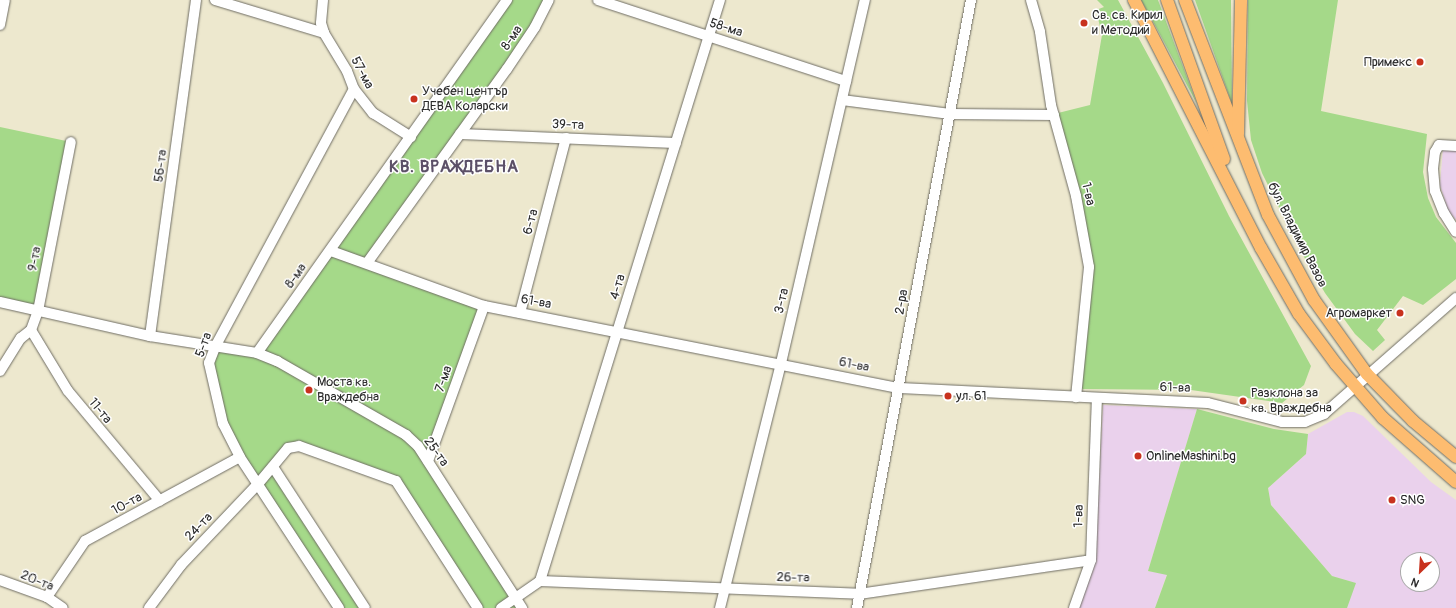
<!DOCTYPE html>
<meta charset="utf-8">
<style>
body{margin:0}
#map{position:relative;width:1456px;height:608px;overflow:hidden;background:#ede8ce;font-family:Pangolin,sans-serif}
div>[style]{position:absolute}
[style*='--x']{left:calc(var(--x)*1px);top:calc(var(--y)*1px);width:calc(var(--w)*1px);rotate:calc(var(--a)*1deg)}
.built>*{inset:0;background:#ead1ec}
.green>*{inset:0;background:#a5d989}
.roads{filter:drop-shadow(0 0 1px #6f6d64) drop-shadow(0 0 1px #6f6d64)}
.minor>*{height:10px;margin:-5px;padding:0 5px;transform-origin:5px;border-radius:5px;background:#fff}
.major>*{height:12px;margin:-6px;padding:0 6px;transform-origin:6px;border-radius:6px;background:#fdbc70}
.dots>*{width:11px;height:11px;translate:-50% -50%;box-sizing:border-box;border:2px solid #fff;border-radius:50%}
span{translate:-50% -50%;white-space:nowrap;text-align:center;line-height:1.15;-webkit-text-stroke:3px #fff;paint-order:stroke}
.poi-label{font-size:13px;color:#2b2b2b}
.left{translate:0 -50%;text-align:left}
.right{translate:-100% -50%;text-align:right}
.street-label{font-size:13px;color:#2b2b2b}
.district-label{font-size:17px;color:#5c5068;font-weight:700;letter-spacing:1px}
.north{position:absolute;left:1400px;top:552px;width:40px;height:40px;box-sizing:border-box;background:#fff;border:1px solid #aaa;border-radius:50%;rotate:205deg;font-size:11px;font-weight:700;line-height:16px;text-align:center;color:#2b2b2b}
.north::after{content:'';display:block;margin:auto;width:14px;height:18px;background:#c8321e;clip-path:polygon(50% 0,100% 100%,50% 72%,0 100%)}
</style>
<div id="map">
<div class="built">
<div style="clip-path:polygon(1443px 148px,1456px 151px,1456px 220px,1448px 211px,1440px 185px)"></div>
<div style="clip-path:polygon(1103px 405px,1197px 409px,1148px 571px,1167px 574px,1155px 608px,1078px 608px,1095px 561px)"></div>
<div style="clip-path:polygon(evenodd,1347px 412px,1354px 412px,1363px 416px,1431px 482px,1456px 500px,1456px 608px,1347px 608px,1355px 583px,1332px 576px,1271px 505px,1268px 488px,1306px 454px,1308px 434px,1347px 412px,1408px 560px,1432px 560px,1432px 584px,1408px 584px,1408px 560px)"></div>
</div>
<div class="green">
<div style="clip-path:polygon(507px 0,549px 0,367px 263px,484px 306px,428px 461px,522px 608px,478px 608px,396px 481px,366px 469px,288px 448px,273px 467px,365px 608px,339px 608px,223px 424px,209px 363px,215px 347px,257px 353px)"></div>
<div style="clip-path:polygon(1097px 0,1118px 0,1163px 83px,1229px 216px,1311px 366px,1304px 385px,1282px 403px,1191px 390px,1083px 389px,1079px 387px,1091px 273px,1058px 113px,1090px 105px,1102px 35px,1096px 10px,1104px 7px)"></div>
<div style="clip-path:polygon(1141px 0,1158px 0,1197px 104px,1156px 27px)"></div>
<div style="clip-path:polygon(1195px 0,1231px 0,1232px 104px)"></div>
<div style="clip-path:polygon(1248px 0,1338px 0,1321px 111px,1427px 134px,1423px 172px,1428px 198px,1436px 217px,1456px 243px,1456px 279px,1423px 305px,1403px 296px,1377px 330px,1385px 340px,1373px 351px,1355px 334px,1325px 293px,1300px 250px,1262px 173px,1251px 140px,1247px 101px)"></div>
<div style="clip-path:polygon(0 127px,71px 142px,38px 311px,0 302px)"></div>
<div style="clip-path:polygon(1197px 409px,1274px 429px,1308px 434px,1306px 454px,1268px 488px,1271px 505px,1332px 576px,1356px 583px,1347px 608px,1155px 608px,1167px 575px,1148px 571px)"></div>
</div>
<div class="roads">
<div class="minor">
<div style="--x:215;--y:0;--w:114;--a:16.8"></div>
<div style="--x:323;--y:0;--w:23;--a:95"></div>
<div style="--x:321;--y:23;--w:10;--a:73"></div>
<div style="--x:324;--y:33;--w:44;--a:58.8"></div>
<div style="--x:347;--y:71;--w:19;--a:69"></div>
<div style="--x:354;--y:89;--w:31;--a:52"></div>
<div style="--x:373;--y:113;--w:45;--a:32.3"></div>
<div style="--x:598;--y:0;--w:261;--a:18.1"></div>
<div style="--x:1031;--y:0;--w:33;--a:74"></div>
<div style="--x:1040;--y:32;--w:74;--a:81.4"></div>
<div style="--x:1051;--y:105;--w:94;--a:74.6"></div>
<div style="--x:1076;--y:196;--w:72;--a:79.6"></div>
<div style="--x:1089;--y:267;--w:131;--a:95.7"></div>
<div style="--x:0;--y:25;--w:25;--a:-79"></div>
<div style="--x:842;--y:100;--w:109;--a:7.4"></div>
<div style="--x:950;--y:114;--w:104;--a:0.6"></div>
<div style="--x:460;--y:134;--w:216;--a:2.4"></div>
<div style="--x:1456;--y:146;--w:17;--a:-177"></div>
<div style="--x:1439;--y:145;--w:8;--a:120"></div>
<div style="--x:1435;--y:152;--w:17;--a:97"></div>
<div style="--x:1433;--y:169;--w:22;--a:85"></div>
<div style="--x:1435;--y:191;--w:24;--a:68"></div>
<div style="--x:1444;--y:213;--w:22;--a:58"></div>
<div style="--x:331;--y:251;--w:163;--a:19.8"></div>
<div style="--x:484;--y:306;--w:424;--a:11.2"></div>
<div style="--x:900;--y:388;--w:308;--a:2.8"></div>
<div style="--x:1208;--y:403;--w:76;--a:14.4"></div>
<div style="--x:1282;--y:422;--w:23;--a:0"></div>
<div style="--x:1305;--y:422;--w:21;--a:-23"></div>
<div style="--x:1324;--y:414;--w:176;--a:-41.3"></div>
<div style="--x:367;--y:263;--w:239;--a:-54.2"></div>
<div style="--x:507;--y:69;--w:50;--a:-56.3"></div>
<div style="--x:535;--y:27;--w:30;--a:-63"></div>
<div style="--x:0;--y:302;--w:154;--a:12.8"></div>
<div style="--x:150;--y:336;--w:108;--a:9"></div>
<div style="--x:257;--y:353;--w:22;--a:22"></div>
<div style="--x:277;--y:361;--w:149;--a:29.8"></div>
<div style="--x:406;--y:435;--w:16;--a:43"></div>
<div style="--x:418;--y:446;--w:193;--a:57.3"></div>
<div style="--x:520;--y:313;--w:181;--a:-75.3"></div>
<div style="--x:31;--y:330;--w:71;--a:58.8"></div>
<div style="--x:68;--y:391;--w:143;--a:50.1"></div>
<div style="--x:150;--y:336;--w:339;--a:-82.2"></div>
<div style="--x:257;--y:353;--w:433;--a:-54.7"></div>
<div style="--x:0;--y:371;--w:39;--a:-58"></div>
<div style="--x:21;--y:338;--w:13;--a:-39"></div>
<div style="--x:31;--y:330;--w:20;--a:-70"></div>
<div style="--x:38;--y:311;--w:172;--a:-79"></div>
<div style="--x:428;--y:461;--w:165;--a:-70.1"></div>
<div style="--x:273;--y:467;--w:168;--a:56.9"></div>
<div style="--x:0;--y:580;--w:50;--a:19.9"></div>
<div style="--x:47;--y:597;--w:19;--a:35"></div>
<div style="--x:540;--y:581;--w:608;--a:-72.79"></div>
<div style="--x:47;--y:597;--w:68;--a:-55.8"></div>
<div style="--x:85;--y:541;--w:176;--a:-28.5"></div>
<div style="--x:149;--y:608;--w:54;--a:-53.3"></div>
<div style="--x:181;--y:565;--w:112;--a:-46.5"></div>
<div style="--x:258;--y:484;--w:47;--a:-50.2"></div>
<div style="--x:288;--y:448;--w:11;--a:-10"></div>
<div style="--x:299;--y:446;--w:103;--a:19.8"></div>
<div style="--x:396;--y:481;--w:151;--a:57.2"></div>
<div style="--x:339;--y:608;--w:181;--a:-123.3"></div>
<div style="--x:240;--y:457;--w:37;--a:-117"></div>
<div style="--x:223;--y:424;--w:63;--a:-102.9"></div>
<div style="--x:209;--y:363;--w:17;--a:-69"></div>
<div style="--x:215;--y:347;--w:293;--a:-61.7"></div>
<div style="--x:501;--y:608;--w:47;--a:-34.7"></div>
<div style="--x:540;--y:581;--w:319;--a:2.3"></div>
<div style="--x:859;--y:594;--w:234;--a:-8.3"></div>
<div style="--x:720;--y:608;--w:252;--a:-76"></div>
<div style="--x:781;--y:363;--w:373;--a:-77"></div>
<div style="--x:857;--y:608;--w:619;--a:-79.38"></div>
<div style="--x:1074;--y:608;--w:51;--a:-70.5"></div>
<div style="--x:1091;--y:560;--w:162;--a:-87.9"></div>
</div>
<div class="major">
<div style="--x:1134;--y:0;--w:279;--a:62.9"></div>
<div style="--x:1261;--y:248;--w:76;--a:60.1"></div>
<div style="--x:1299;--y:314;--w:62;--a:53.5"></div>
<div style="--x:1336;--y:364;--w:72;--a:49"></div>
<div style="--x:1383;--y:418;--w:97;--a:41.2"></div>
<div style="--x:1167;--y:0;--w:169;--a:70.3"></div>
<div style="--x:1185;--y:0;--w:230;--a:68.9"></div>
<div style="--x:1268;--y:215;--w:97;--a:61.6"></div>
<div style="--x:1314;--y:300;--w:91;--a:54.4"></div>
<div style="--x:1367;--y:374;--w:66;--a:45.6"></div>
<div style="--x:1413;--y:421;--w:56;--a:39.9"></div>
<div style="--x:1238;--y:134;--w:134;--a:-88.7"></div>
</div>
</div>
<div class="dots">
<div style="left:1084px;top:23px;background:#c8321e"></div>
<div style="left:1420px;top:62px;background:#c8321e"></div>
<div style="left:414px;top:99px;background:#c8321e"></div>
<div style="left:1400px;top:313px;background:#c8321e"></div>
<div style="left:309px;top:390px;background:#c8321e"></div>
<div style="left:948px;top:396px;background:#c8321e"></div>
<div style="left:1243px;top:401px;background:#c8321e"></div>
<div style="left:1138px;top:456px;background:#c8321e"></div>
<div style="left:1392px;top:500px;background:#c8321e"></div>
</div>
<div class="poi-label">
<span class="left" style="left:1092px;top:23px">Св. св. Кирил<br>и Методий</span>
<span class="right" style="left:1412px;top:62px">Примекс</span>
<span class="left" style="left:422px;top:99px">Учебен център<br>ДЕВА Коларски</span>
<span class="right" style="left:1392px;top:313px">Агромаркет</span>
<span class="left" style="left:317px;top:390px">Моста кв.<br>Враждебна</span>
<span class="left" style="left:1251px;top:401px">Разклона за<br>кв. Враждебна</span>
<span class="left" style="left:956px;top:396px">ул. 61</span>
<span class="left" style="left:1146px;top:456px">ОnlineMashini.bg</span>
<span class="left" style="left:1400px;top:500px">SNG</span>
</div>
<div class="street-label">
<span style="left:726px;top:28px;rotate:18deg">58-ма</span>
<span style="left:512px;top:38px;rotate:-56deg">8-ма</span>
<span style="left:362px;top:73px;rotate:62deg">57-ма</span>
<span style="left:568px;top:125px;rotate:2deg">39-та</span>
<span style="left:161px;top:166px;rotate:-82deg">56-та</span>
<span style="left:1088px;top:194px;rotate:77deg">1-ва</span>
<span style="left:531px;top:222px;rotate:-75deg">6-та</span>
<span style="left:1297px;top:235px;rotate:63deg">бул. Владимир Вазов</span>
<span style="left:35px;top:259px;rotate:-78deg">9-та</span>
<span style="left:296px;top:276px;rotate:-54deg">8-ма</span>
<span style="left:618px;top:287px;rotate:-73deg">4-та</span>
<span style="left:782px;top:301px;rotate:-77deg">3-та</span>
<span style="left:536px;top:302px;rotate:11deg">61-ва</span>
<span style="left:902px;top:302px;rotate:-80deg">2-ра</span>
<span style="left:204px;top:345px;rotate:-70deg">5-та</span>
<span style="left:854px;top:365px;rotate:12deg">61-ва</span>
<span style="left:444px;top:379px;rotate:-70deg">7-ма</span>
<span style="left:1175px;top:388px;rotate:2deg">61-ва</span>
<span style="left:100px;top:411px;rotate:51deg">11-та</span>
<span style="left:436px;top:452px;rotate:55deg">25-та</span>
<span style="left:127px;top:504px;rotate:-28deg">10-та</span>
<span style="left:1079px;top:516px;rotate:-88deg">1-ва</span>
<span style="left:199px;top:527px;rotate:-46deg">24-та</span>
<span style="left:793px;top:578px;rotate:2deg">26-та</span>
<span style="left:37px;top:581px;rotate:23deg">20-та</span>
</div>
<div class="district-label">
<span style="left:454px;top:167px">КВ. ВРАЖДЕБНА</span>
</div>
<div class="north">N</div>
</div>
